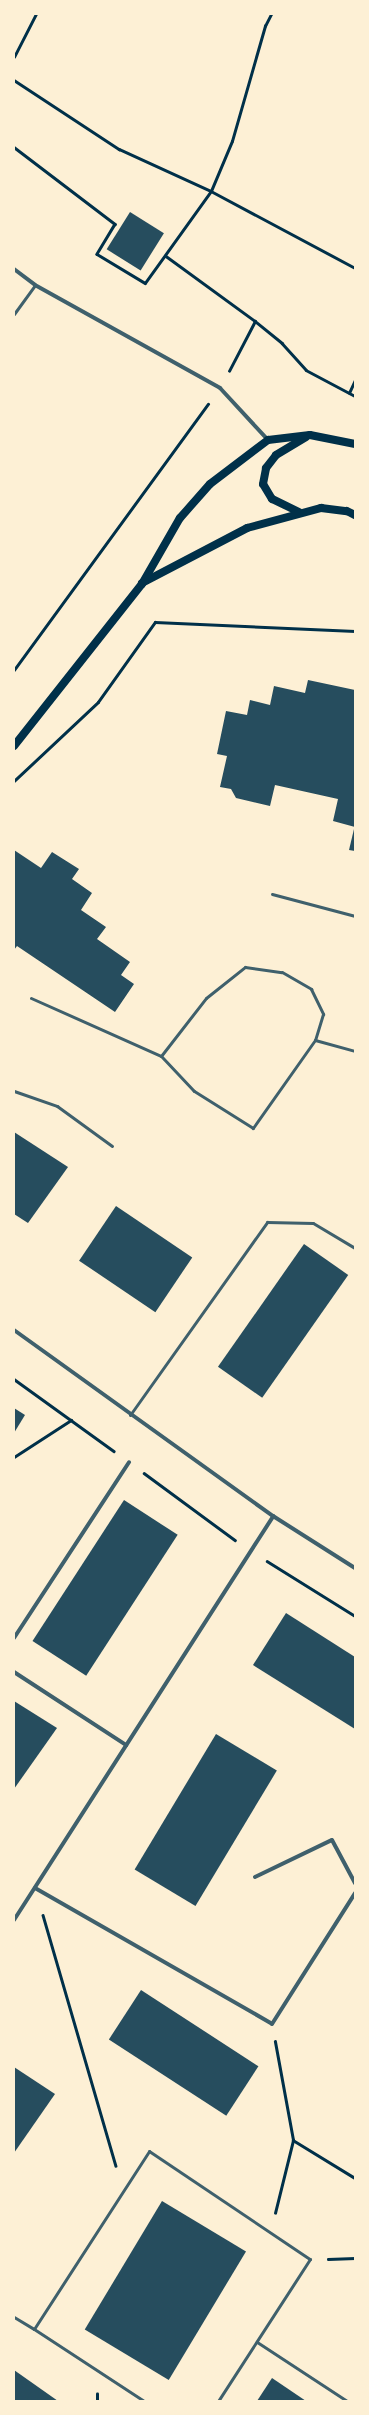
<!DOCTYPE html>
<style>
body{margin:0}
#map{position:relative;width:369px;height:2415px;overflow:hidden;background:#fdf0d5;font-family:Spectral,serif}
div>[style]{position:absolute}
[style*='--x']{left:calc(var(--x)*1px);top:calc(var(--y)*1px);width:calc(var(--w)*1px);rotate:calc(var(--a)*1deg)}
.building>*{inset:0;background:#264d5e;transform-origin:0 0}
.path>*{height:2.5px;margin:-1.25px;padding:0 1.25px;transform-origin:1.25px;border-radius:1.25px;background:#003049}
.service>*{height:3px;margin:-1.5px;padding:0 1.5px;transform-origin:1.5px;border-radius:1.5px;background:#3f606c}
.minor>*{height:4px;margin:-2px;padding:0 2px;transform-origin:2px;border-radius:2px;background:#3f606c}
.secondary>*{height:8px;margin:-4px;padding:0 4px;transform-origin:4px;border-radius:4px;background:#003049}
span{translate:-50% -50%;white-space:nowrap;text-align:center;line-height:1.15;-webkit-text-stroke:4px #fdf0d5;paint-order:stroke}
.frame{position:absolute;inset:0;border:15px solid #fdf0d5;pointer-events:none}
</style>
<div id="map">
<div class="building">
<div style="left:130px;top:212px;width:40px;height:44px;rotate:32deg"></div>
<div style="clip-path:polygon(308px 680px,355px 690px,355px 827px,333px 821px,338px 799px,275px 785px,270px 806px,236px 798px,231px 789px,220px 787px,227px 756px,217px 754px,226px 711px,247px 715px,250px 700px,270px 705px,274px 686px,305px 693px)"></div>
<div style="clip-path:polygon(354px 829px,355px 829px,355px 851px,349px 850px)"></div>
<div style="clip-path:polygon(14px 850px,41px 868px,52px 852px,79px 869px,72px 879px,92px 893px,81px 910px,106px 927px,97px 939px,130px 962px,121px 975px,134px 984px,115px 1012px,17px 946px,14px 950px)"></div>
<div style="clip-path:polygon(14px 1132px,68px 1167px,28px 1223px,14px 1214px)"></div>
<div style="left:116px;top:1206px;width:92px;height:66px;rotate:34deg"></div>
<div style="left:304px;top:1244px;width:54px;height:150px;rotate:35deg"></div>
<div style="clip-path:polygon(14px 1408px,25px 1415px,14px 1433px)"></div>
<div style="left:124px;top:1500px;width:64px;height:168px;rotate:33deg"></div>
<div style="clip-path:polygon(286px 1613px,355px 1657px,355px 1729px,253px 1665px)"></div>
<div style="clip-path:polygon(14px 1701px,57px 1728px,14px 1789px)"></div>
<div style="left:216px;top:1734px;width:71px;height:158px;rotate:31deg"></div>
<div style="left:141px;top:1990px;width:140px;height:59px;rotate:33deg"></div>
<div style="clip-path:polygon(14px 2067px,55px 2094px,14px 2153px)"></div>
<div style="left:162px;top:2201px;width:98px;height:150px;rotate:31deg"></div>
<div style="clip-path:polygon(14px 2370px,58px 2401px,14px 2401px)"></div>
<div style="clip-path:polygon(272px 2378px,306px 2401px,257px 2401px)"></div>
</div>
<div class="path">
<div style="--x:14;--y:57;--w:48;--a:-62.9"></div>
<div style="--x:14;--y:80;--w:126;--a:33.3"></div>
<div style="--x:119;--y:149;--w:101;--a:24.5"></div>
<div style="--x:211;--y:191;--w:163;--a:28.1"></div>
<div style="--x:14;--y:147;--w:127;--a:37.3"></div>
<div style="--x:115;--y:224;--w:35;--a:121"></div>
<div style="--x:97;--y:254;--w:56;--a:31.1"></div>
<div style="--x:145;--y:283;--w:113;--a:-54.3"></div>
<div style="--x:211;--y:191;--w:54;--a:-67.2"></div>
<div style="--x:232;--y:141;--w:120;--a:-74"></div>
<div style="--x:265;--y:26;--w:13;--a:-63"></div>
<div style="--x:166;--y:256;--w:110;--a:36.1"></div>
<div style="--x:255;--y:321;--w:35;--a:39"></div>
<div style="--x:282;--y:343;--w:36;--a:48"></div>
<div style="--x:306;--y:370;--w:55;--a:28"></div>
<div style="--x:229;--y:371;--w:56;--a:-62.5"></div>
<div style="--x:349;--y:393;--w:14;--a:-65"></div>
<div style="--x:14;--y:670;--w:329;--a:-53.9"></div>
<div style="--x:14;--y:781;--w:115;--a:-43.2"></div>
<div style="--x:98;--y:702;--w:98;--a:-54.5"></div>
<div style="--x:155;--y:622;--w:200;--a:2.6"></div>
<div style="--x:14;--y:1379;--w:123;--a:35.8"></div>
<div style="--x:14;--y:1457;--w:68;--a:-33"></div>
<div style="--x:144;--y:1473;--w:113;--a:36.4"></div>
<div style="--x:267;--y:1561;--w:104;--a:32"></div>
<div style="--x:43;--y:1915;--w:261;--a:73.8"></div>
<div style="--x:293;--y:2140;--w:73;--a:31.5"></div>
<div style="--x:275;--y:2213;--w:75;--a:-76.1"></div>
<div style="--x:293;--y:2140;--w:100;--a:-100.4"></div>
<div style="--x:328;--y:2259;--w:27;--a:-2"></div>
<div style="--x:97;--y:2401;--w:7;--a:-90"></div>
</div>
<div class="service">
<div style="--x:14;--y:314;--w:36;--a:-54"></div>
<div style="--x:272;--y:894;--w:86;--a:14.8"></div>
<div style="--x:245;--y:967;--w:37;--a:8"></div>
<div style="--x:282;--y:972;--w:34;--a:30"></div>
<div style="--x:311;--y:989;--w:28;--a:64"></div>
<div style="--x:323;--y:1014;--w:27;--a:107"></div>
<div style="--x:315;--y:1040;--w:108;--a:125.2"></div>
<div style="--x:253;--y:1128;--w:70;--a:-147.9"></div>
<div style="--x:194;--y:1091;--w:48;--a:-133.3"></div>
<div style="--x:161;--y:1056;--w:73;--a:-52.2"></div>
<div style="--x:206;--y:998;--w:50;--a:-38.5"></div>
<div style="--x:31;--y:998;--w:142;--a:24"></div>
<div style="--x:315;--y:1040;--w:41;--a:15.4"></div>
<div style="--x:14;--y:1091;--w:46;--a:19.2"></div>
<div style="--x:57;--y:1106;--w:68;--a:36"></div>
<div style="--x:130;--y:1415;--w:237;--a:-54.6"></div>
<div style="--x:267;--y:1222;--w:46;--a:1.2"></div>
<div style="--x:313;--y:1223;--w:49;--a:30.8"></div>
<div style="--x:14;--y:2317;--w:23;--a:31"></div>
<div style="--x:34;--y:2329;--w:212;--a:-57.1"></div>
<div style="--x:149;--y:2151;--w:194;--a:33.9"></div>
<div style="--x:310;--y:2259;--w:169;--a:122.9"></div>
<div style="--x:34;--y:2329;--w:131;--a:33.2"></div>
<div style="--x:257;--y:2342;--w:108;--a:33.2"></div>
</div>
<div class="minor">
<div style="--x:14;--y:269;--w:26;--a:37"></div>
<div style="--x:35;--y:285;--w:212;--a:29.1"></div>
<div style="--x:220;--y:388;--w:71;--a:47.3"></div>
<div style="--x:14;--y:1330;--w:319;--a:35.7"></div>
<div style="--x:273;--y:1516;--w:97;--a:32.4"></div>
<div style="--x:14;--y:1638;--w:210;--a:-56.8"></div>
<div style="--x:14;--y:1672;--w:134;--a:33.1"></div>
<div style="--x:255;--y:1877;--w:85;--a:-25.7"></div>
<div style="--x:332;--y:1840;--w:49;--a:61.9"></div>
<div style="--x:35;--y:1888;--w:273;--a:29.8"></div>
<div style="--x:272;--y:2024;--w:155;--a:-57.6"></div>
<div style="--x:14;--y:1920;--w:480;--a:-57.3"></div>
</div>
<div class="secondary">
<div style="--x:299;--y:512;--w:30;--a:-154"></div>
<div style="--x:272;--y:499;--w:17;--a:-121"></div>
<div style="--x:263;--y:484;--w:16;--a:-79"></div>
<div style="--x:266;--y:468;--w:16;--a:-52"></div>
<div style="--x:276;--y:455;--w:35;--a:-31"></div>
<div style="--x:142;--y:583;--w:119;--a:-27.6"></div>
<div style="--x:247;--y:528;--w:77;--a:-15.1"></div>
<div style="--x:321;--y:508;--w:26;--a:7"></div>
<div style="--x:347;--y:511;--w:9;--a:27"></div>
<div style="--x:14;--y:746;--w:206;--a:-51.7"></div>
<div style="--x:142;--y:584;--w:76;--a:-60.1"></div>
<div style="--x:180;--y:518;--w:45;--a:-48.6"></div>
<div style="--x:210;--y:484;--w:73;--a:-37.2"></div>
<div style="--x:268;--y:440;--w:42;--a:-6.8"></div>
<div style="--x:310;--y:435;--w:46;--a:11.3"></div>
</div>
<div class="frame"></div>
</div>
